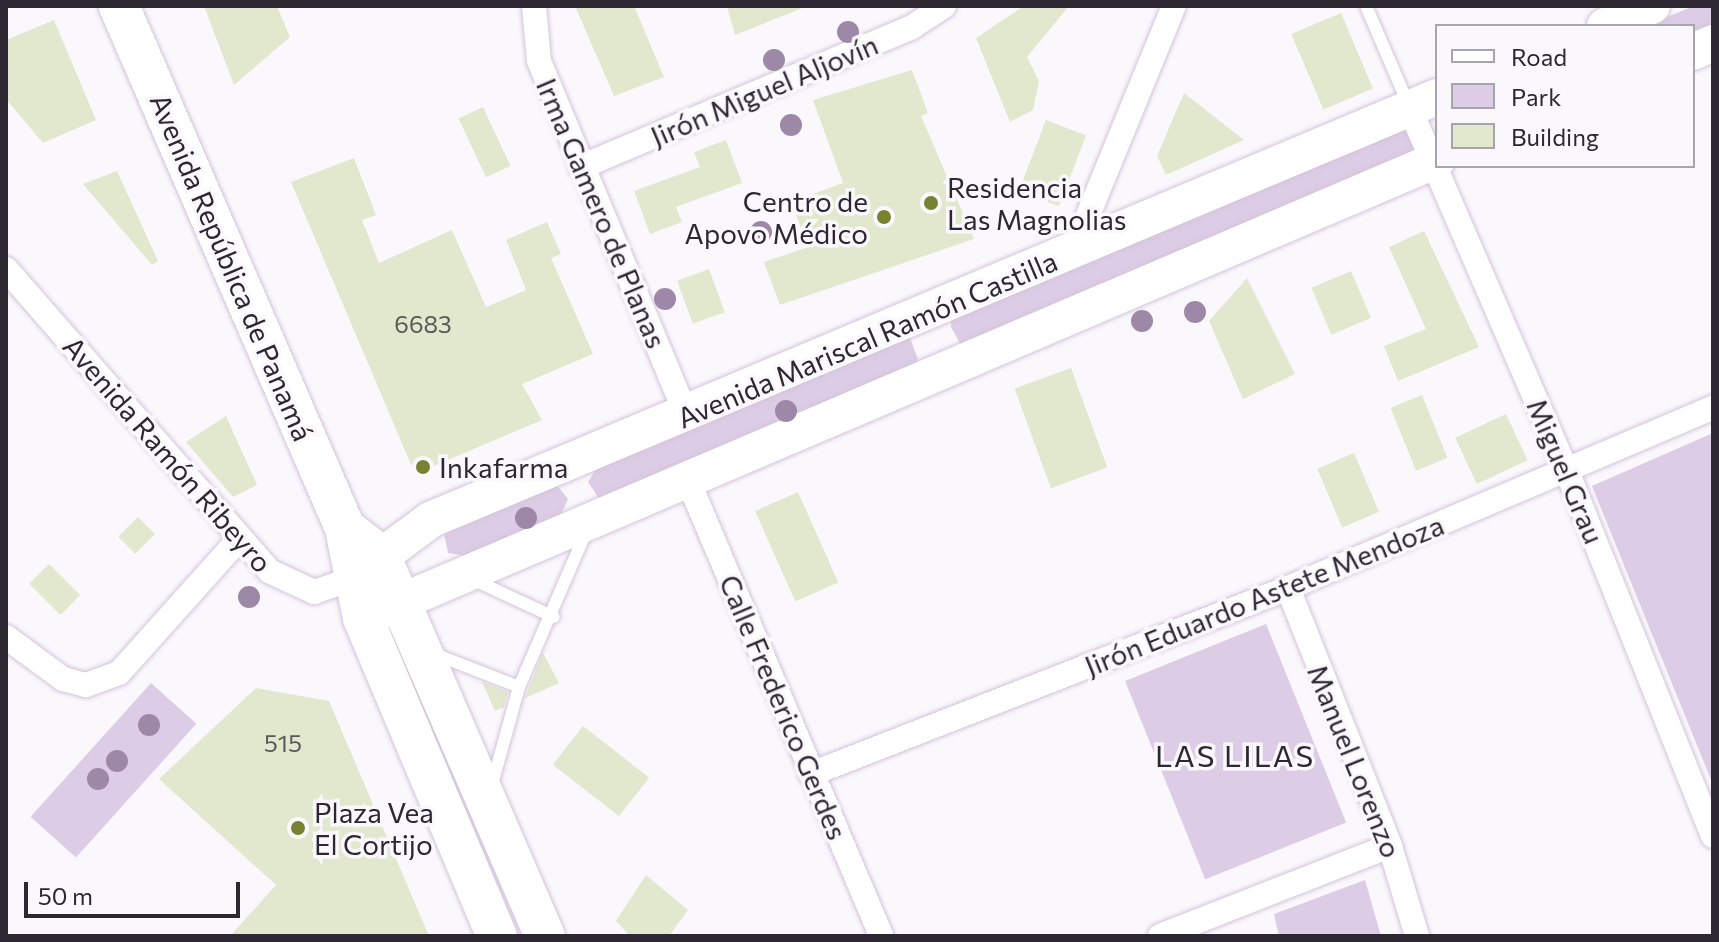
<!DOCTYPE html>
<meta charset="utf-8">
<style>
body{margin:0}
#map{position:relative;width:1719px;height:942px;overflow:hidden;background:#fbf8fd;font-family:Commissioner,sans-serif}
div>[style]{position:absolute}
[style*='--x']{left:calc(var(--x)*1px);top:calc(var(--y)*1px);width:calc(var(--w)*1px);rotate:calc(var(--a)*1deg)}
.green>*{inset:0;background:#dccce5;transform-origin:0 0}
.building>*{inset:0;background:#e2e8cd;transform-origin:0 0}
.roads{filter:drop-shadow(0 0 2px #d3c4db) drop-shadow(0 0 2px #d3c4db)}
.service>*{height:12px;margin:-6px;padding:0 6px;transform-origin:6px;border-radius:6px;background:#fff}
.minor>*{height:24px;margin:-12px;padding:0 12px;transform-origin:12px;border-radius:12px;background:#fff}
.secondary>*{height:36px;margin:-18px;padding:0 18px;transform-origin:18px;border-radius:18px;background:#fff}
.primary>*{height:40px;margin:-20px;padding:0 20px;transform-origin:20px;border-radius:20px;background:#fff}
.trees>*{width:22px;height:22px;margin:-11px;border-radius:50%;background:#9d89a7}
.dots>*{width:22px;height:22px;translate:-50% -50%;box-sizing:border-box;border:4px solid #fbf8fd;border-radius:50%}
span{translate:-50% -50%;white-space:nowrap;text-align:center;line-height:1.15;-webkit-text-stroke:7px #fbf8fd;paint-order:stroke}
.number-label{font-size:24px;color:#5a5757}
.number-label span{-webkit-text-stroke-width:0}
.street-label{font-size:28px;color:#2c2730}
.poi-label{font-size:28px;color:#2c2730}
.left{translate:0 -50%;text-align:left}
.right{translate:-100% -50%;text-align:right}
.neighbourhood-label{font-size:30px;color:#2c2730;letter-spacing:2px}
.frame{position:absolute;inset:0;border:8px solid #2c2730;pointer-events:none}
.legend{position:absolute;left:1435px;top:24px;width:260px;height:144px;box-sizing:border-box;background:#fbf8fd;border:2px solid #a8a4ab;margin:0;padding:10px 14px;list-style:none;font-size:24px;color:#2c2730}
.legend li{display:flex;align-items:center;gap:16px;height:40px}
.legend b{width:40px;border:2px solid #a8a4ab}
.scale{position:absolute;left:24px;top:882px;width:216px;height:36px;box-sizing:border-box;border:4px solid #2c2730;border-top:0;padding-left:10px;font-size:24px;line-height:28px;white-space:nowrap;color:#2c2730;-webkit-text-stroke:6px #fbf8fd;paint-order:stroke}
</style>
<div id="map">
<div class="green">
<div style="clip-path:polygon(1694px 6px,1713px 6px,1713px 28px,1693px 37px,1693px 26px,1645px 26px)"></div>
<div style="clip-path:polygon(1403px 125px,1415px 151px,961px 345px,951px 327px,952px 314px)"></div>
<div style="clip-path:polygon(909px 336px,918px 359px,913px 367px,606px 498px,598px 497px,588px 482px,596px 469px)"></div>
<div style="clip-path:polygon(1713px 433px,1713px 785px,1592px 486px)"></div>
<div style="clip-path:polygon(555px 483px,568px 499px,559px 519px,468px 556px,448px 553px,444px 533px)"></div>
<div style="left:1266px;top:624px;width:214px;height:152px;rotate:68deg"></div>
<div style="left:151px;top:683px;width:61px;height:180px;rotate:42deg"></div>
<div style="clip-path:polygon(1365px 880px,1381px 936px,1279px 936px,1274px 914px)"></div>
</div>
<div class="building">
<div style="clip-path:polygon(204px 6px,277px 6px,290px 37px,234px 85px)"></div>
<div style="clip-path:polygon(575px 6px,634px 6px,664px 77px,614px 96px)"></div>
<div style="clip-path:polygon(727px 6px,805px 6px,805px 7px,735px 35px)"></div>
<div style="clip-path:polygon(1024px 6px,1069px 6px,1027px 57px,1039px 81px,1033px 110px,1010px 122px,976px 38px)"></div>
<div style="left:1341px;top:13px;width:82px;height:54px;rotate:67deg"></div>
<div style="clip-path:polygon(54px 20px,96px 120px,43px 143px,6px 99px,6px 40px)"></div>
<div style="clip-path:polygon(912px 70px,928px 113px,921px 116px,974px 239px,780px 305px,764px 262px,808px 247px,791px 202px,843px 183px,813px 100px)"></div>
<div style="clip-path:polygon(1184px 93px,1244px 140px,1166px 175px,1157px 156px)"></div>
<div style="left:483px;top:107px;width:65px;height:27px;rotate:65deg"></div>
<div style="left:1046px;top:120px;width:43px;height:76px;rotate:21deg"></div>
<div style="clip-path:polygon(726px 140px,742px 183px,676px 207px,682px 222px,650px 234px,634px 191px,700px 167px,694px 152px)"></div>
<div style="clip-path:polygon(354px 158px,376px 215px,362px 220px,379px 263px,452px 230px,486px 307px,526px 290px,506px 240px,547px 222px,561px 254px,551px 258px,593px 354px,522px 384px,542px 420px,415px 474px,291px 182px)"></div>
<div style="clip-path:polygon(117px 171px,158px 261px,152px 265px,83px 184px)"></div>
<div style="clip-path:polygon(1424px 231px,1479px 347px,1398px 381px,1384px 346px,1426px 329px,1389px 247px)"></div>
<div style="left:709px;top:269px;width:46px;height:34px;rotate:70deg"></div>
<div style="left:1351px;top:271px;width:51px;height:43px;rotate:67deg"></div>
<div style="clip-path:polygon(1247px 278px,1295px 374px,1243px 399px,1209px 321px)"></div>
<div style="left:1071px;top:368px;width:106px;height:60px;rotate:70deg"></div>
<div style="left:1422px;top:395px;width:68px;height:34px;rotate:68deg"></div>
<div style="left:1506px;top:414px;width:51px;height:56px;rotate:65deg"></div>
<div style="clip-path:polygon(226px 416px,257px 485px,233px 497px,186px 442px)"></div>
<div style="left:1354px;top:453px;width:64px;height:40px;rotate:67deg"></div>
<div style="left:798px;top:492px;width:99px;height:47px;rotate:66deg"></div>
<div style="left:138px;top:517px;width:24px;height:28px;rotate:45deg"></div>
<div style="left:49px;top:564px;width:44px;height:28px;rotate:45deg"></div>
<div style="clip-path:polygon(543px 653px,559px 683px,525px 698px,528px 690px)"></div>
<div style="clip-path:polygon(482px 682px,508px 692px,504px 707px,495px 711px)"></div>
<div style="clip-path:polygon(256px 688px,329px 701px,429px 936px,230px 936px,276px 885px,159px 779px)"></div>
<div style="left:583px;top:726px;width:84px;height:49px;rotate:38deg"></div>
<div style="clip-path:polygon(646px 875px,688px 910px,669px 936px,630px 936px,616px 921px)"></div>
</div>
<div class="roads">
<div class="service">
<div style="--x:1366;--y:6;--w:109;--a:66.7"></div>
<div style="--x:472;--y:579;--w:90;--a:24.9"></div>
<div style="--x:432;--y:653;--w:93;--a:21.3"></div>
<div style="--x:491;--y:788;--w:105;--a:-74.5"></div>
<div style="--x:519;--y:687;--w:169;--a:-66.6"></div>
</div>
<div class="minor">
<div style="--x:534;--y:6;--w:55;--a:84.8"></div>
<div style="--x:539;--y:61;--w:385;--a:67.4"></div>
<div style="--x:1410;--y:109;--w:395;--a:66.6"></div>
<div style="--x:1567;--y:471;--w:393;--a:68.2"></div>
<div style="--x:581;--y:167;--w:359;--a:-22.9"></div>
<div style="--x:912;--y:27;--w:38;--a:-33"></div>
<div style="--x:1073;--y:252;--w:266;--a:-67.7"></div>
<div style="--x:6;--y:269;--w:400;--a:48.9"></div>
<div style="--x:269;--y:571;--w:50;--a:25"></div>
<div style="--x:314;--y:592;--w:39;--a:-19"></div>
<div style="--x:687;--y:478;--w:497;--a:67"></div>
<div style="--x:1288;--y:588;--w:277;--a:68.4"></div>
<div style="--x:1390;--y:846;--w:94;--a:73.3"></div>
<div style="--x:6;--y:637;--w:71;--a:36.4"></div>
<div style="--x:63;--y:679;--w:24;--a:15"></div>
<div style="--x:86;--y:685;--w:35;--a:-20"></div>
<div style="--x:119;--y:673;--w:181;--a:-48.1"></div>
<div style="--x:811;--y:774;--w:512;--a:-21.3"></div>
<div style="--x:1288;--y:588;--w:462;--a:-23"></div>
<div style="--x:1160;--y:936;--w:247;--a:-21.4"></div>
</div>
<div class="secondary">
<div style="--x:1605;--y:26;--w:51;--a:-23.1"></div>
<div style="--x:1693;--y:52;--w:22;--a:-24"></div>
<div style="--x:359;--y:573;--w:89;--a:-36.7"></div>
<div style="--x:430;--y:520;--w:1092;--a:-22.79"></div>
<div style="--x:363;--y:618;--w:1168;--a:-23.1"></div>
</div>
<div class="primary">
<div style="--x:119;--y:6;--w:569;--a:66.59"></div>
<div style="--x:345;--y:528;--w:92;--a:78.7"></div>
<div style="--x:363;--y:618;--w:345;--a:67.2"></div>
<div style="--x:345;--y:528;--w:44;--a:37.6"></div>
<div style="--x:380;--y:555;--w:415;--a:66.6"></div>
</div>
</div>
<div class="trees">
<div style="left:848px;top:32px"></div>
<div style="left:774px;top:60px"></div>
<div style="left:791px;top:125px"></div>
<div style="left:761px;top:232px"></div>
<div style="left:665px;top:299px"></div>
<div style="left:1195px;top:312px"></div>
<div style="left:1142px;top:321px"></div>
<div style="left:786px;top:411px"></div>
<div style="left:526px;top:518px"></div>
<div style="left:249px;top:597px"></div>
<div style="left:149px;top:725px"></div>
<div style="left:117px;top:761px"></div>
<div style="left:98px;top:779px"></div>
</div>
<div class="dots">
<div style="left:931px;top:203px;background:#778330"></div>
<div style="left:884px;top:217px;background:#778330"></div>
<div style="left:423px;top:467px;background:#778330"></div>
<div style="left:298px;top:828px;background:#778330"></div>
</div>
<div class="number-label">
<span style="left:423px;top:324px">6683</span>
<span style="left:283px;top:743px">515</span>
</div>
<div class="street-label">
<span style="left:764px;top:90px;rotate:-23deg">Jirón Miguel Aljovín</span>
<span style="left:602px;top:213px;rotate:67deg">Irma Gamero de Planas</span>
<span style="left:232px;top:267px;rotate:67deg">Avenida República de Panamá</span>
<span style="left:867px;top:339px;rotate:-23deg">Avenida Mariscal Ramón Castilla</span>
<span style="left:168px;top:454px;rotate:49deg">Avenida Ramón Ribeyro</span>
<span style="left:1566px;top:471px;rotate:67deg">Miguel Grau</span>
<span style="left:1264px;top:595px;rotate:-22deg">Jirón Eduardo Astete Mendoza</span>
<span style="left:784px;top:707px;rotate:67deg">Calle Frederico Gerdes</span>
<span style="left:1355px;top:761px;rotate:68deg">Manuel Lorenzo</span>
</div>
<div class="poi-label">
<span class="left" style="left:947px;top:203px">Residencia<br>Las Magnolias</span>
<span class="right" style="left:868px;top:217px">Centro de<br>Apovo Médico</span>
<span class="left" style="left:439px;top:467px">Inkafarma</span>
<span class="left" style="left:314px;top:828px">Plaza Vea<br>El Cortijo</span>
</div>
<div class="neighbourhood-label">
<span style="left:1235px;top:755px">LAS LILAS</span>
</div>
<div class="frame"></div>
<ul class="legend">
<li><b style="height:10px;background:#fff"></b>Road</li>
<li><b style="height:22px;background:#dccce5"></b>Park</li>
<li><b style="height:22px;background:#e2e8cd"></b>Building</li>
</ul>
<div class="scale">50 m</div>
</div>
